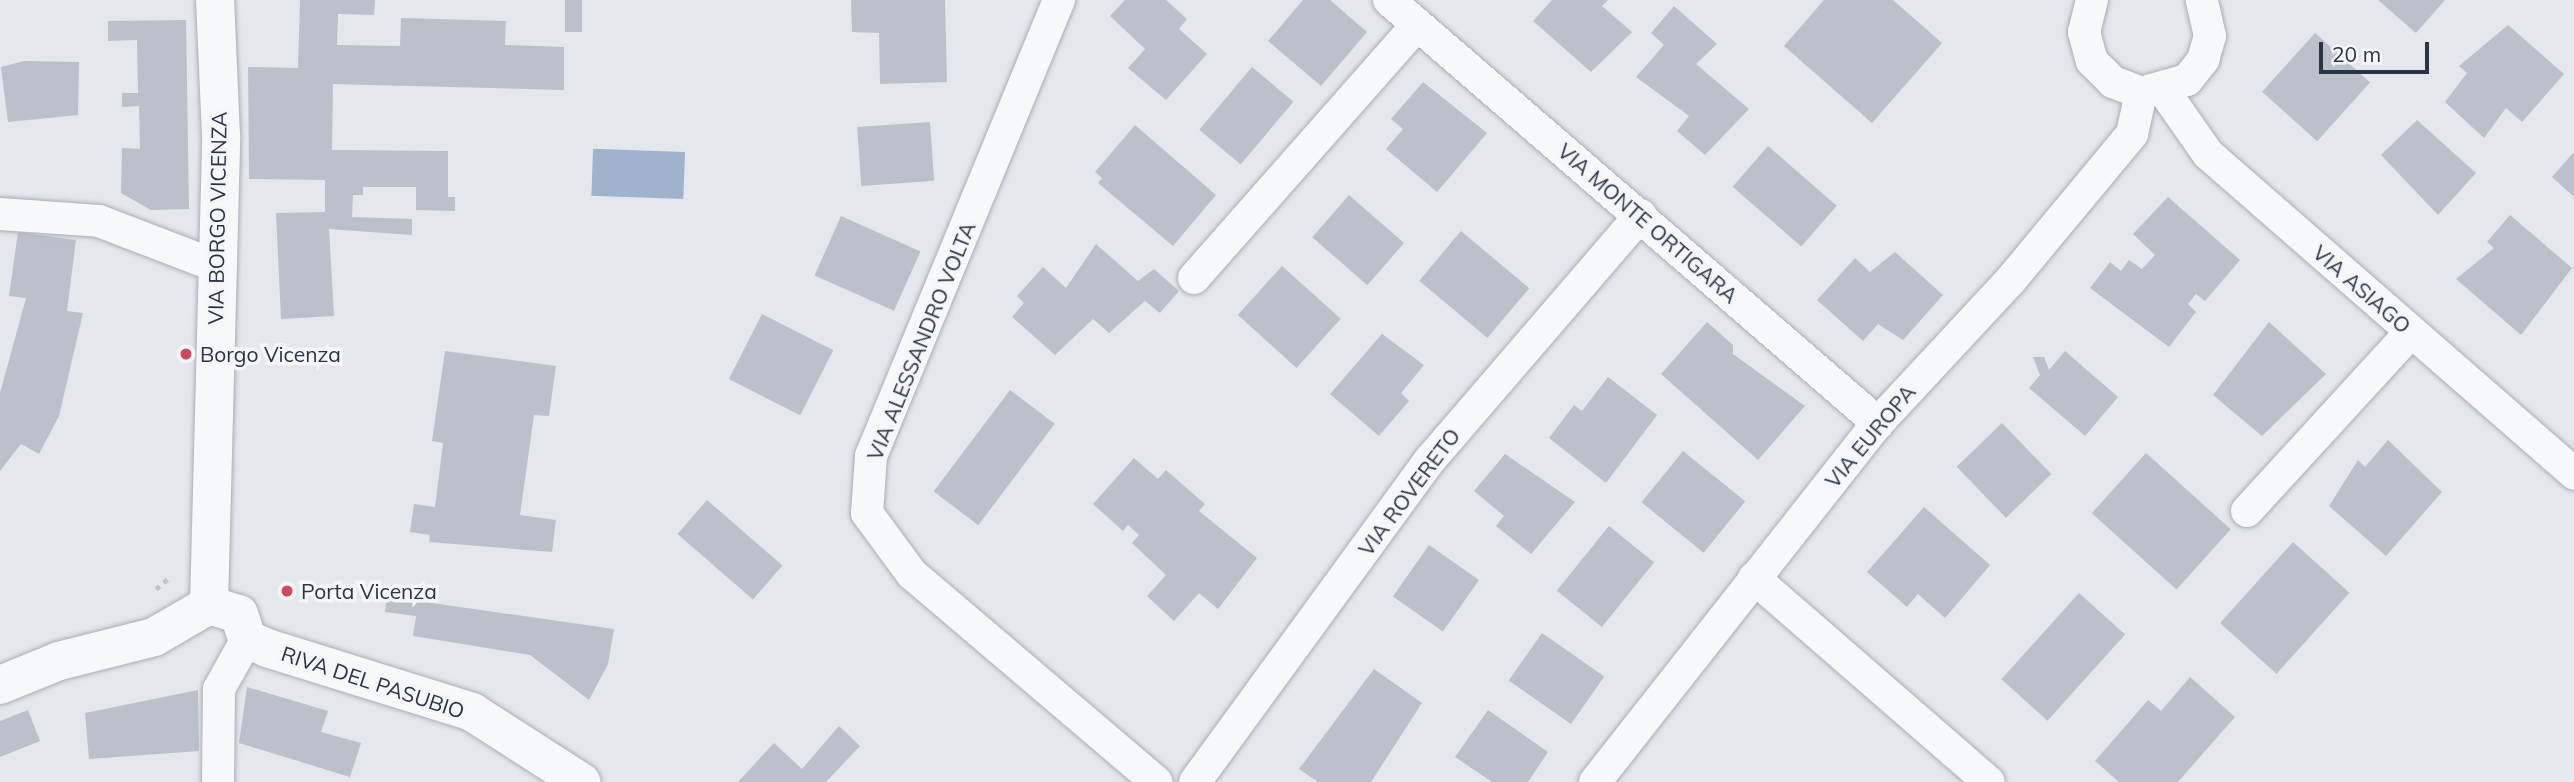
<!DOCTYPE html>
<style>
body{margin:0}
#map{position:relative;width:2574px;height:782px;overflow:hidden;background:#e4e7ec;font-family:Mulish,sans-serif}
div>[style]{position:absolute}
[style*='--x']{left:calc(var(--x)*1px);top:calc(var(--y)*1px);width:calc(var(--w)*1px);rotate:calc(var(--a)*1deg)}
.water>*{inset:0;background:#9fb4cc;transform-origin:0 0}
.building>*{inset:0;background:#bbc0ca;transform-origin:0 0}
.path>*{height:4.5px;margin-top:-2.25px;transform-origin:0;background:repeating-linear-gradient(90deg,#c2c5cb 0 5px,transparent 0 10px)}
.roads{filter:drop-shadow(0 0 2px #a9aeb7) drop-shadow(0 0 2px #a9aeb7)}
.minor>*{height:32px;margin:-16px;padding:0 16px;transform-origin:16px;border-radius:16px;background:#f7f8fa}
.tertiary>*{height:38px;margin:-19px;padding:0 19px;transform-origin:19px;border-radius:19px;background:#f7f8fa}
.dots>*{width:19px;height:19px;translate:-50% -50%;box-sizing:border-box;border:4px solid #f4f6f9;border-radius:50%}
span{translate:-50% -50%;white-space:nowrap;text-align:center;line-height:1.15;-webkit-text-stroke:7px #f4f6f9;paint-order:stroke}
.street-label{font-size:21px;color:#2b3445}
.poi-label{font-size:21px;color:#2b3445}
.left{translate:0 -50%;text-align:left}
.scale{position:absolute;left:2319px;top:42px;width:110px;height:32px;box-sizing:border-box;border:4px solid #2b3445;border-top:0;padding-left:9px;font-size:21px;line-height:24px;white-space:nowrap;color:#2b3445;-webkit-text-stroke:5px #f4f6f9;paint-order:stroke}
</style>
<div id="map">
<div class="water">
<div style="left:685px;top:152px;width:47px;height:92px;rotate:92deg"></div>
</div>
<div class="building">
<div style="clip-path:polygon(300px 0,375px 0,374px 15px,338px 14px,337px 45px,400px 46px,401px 18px,506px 21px,505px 45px,564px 47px,564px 90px,333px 84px,332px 150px,448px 151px,448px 197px,455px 197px,455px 211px,416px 210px,416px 187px,363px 187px,363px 195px,353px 195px,352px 217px,412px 219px,412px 235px,329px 229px,334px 316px,281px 319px,276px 213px,325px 212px,325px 180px,249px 179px,248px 67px,298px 68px)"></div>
<div style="left:565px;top:0;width:17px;height:32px"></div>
<div style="clip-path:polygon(851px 0,945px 0,947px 82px,880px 84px,879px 33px,852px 32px)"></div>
<div style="clip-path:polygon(1125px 0,1166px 0,1187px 19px,1179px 29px,1207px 54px,1166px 100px,1128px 68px,1145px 49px,1110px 16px)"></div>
<div style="clip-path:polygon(1303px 0,1330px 0,1367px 32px,1321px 86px,1268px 41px)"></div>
<div style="clip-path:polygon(1552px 0,1608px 0,1602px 6px,1632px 32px,1591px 72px,1533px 21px)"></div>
<div style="clip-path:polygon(1824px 0,1893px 0,1942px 43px,1872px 123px,1784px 46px)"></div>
<div style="clip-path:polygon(2378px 0,2445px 0,2416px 33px)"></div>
<div style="clip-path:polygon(1674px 6px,1717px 44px,1696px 64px,1749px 109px,1705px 155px,1677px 131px,1689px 116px,1636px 77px,1664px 45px,1651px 33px)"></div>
<div style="clip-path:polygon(186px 20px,189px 209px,151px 210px,121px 193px,122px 148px,140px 149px,139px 106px,122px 107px,122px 93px,138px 93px,137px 40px,108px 41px,108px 21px)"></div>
<div style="clip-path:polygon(2508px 25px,2564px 74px,2522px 122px,2506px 108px,2484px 138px,2445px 102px,2467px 73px,2459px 66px)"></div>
<div style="left:2315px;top:33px;width:74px;height:79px;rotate:42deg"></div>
<div style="clip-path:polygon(24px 61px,79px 62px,78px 115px,8px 122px,1px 67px)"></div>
<div style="left:1252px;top:67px;width:54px;height:82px;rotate:40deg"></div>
<div style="clip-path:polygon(1423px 82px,1487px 133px,1437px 192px,1386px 149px,1403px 129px,1391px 119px)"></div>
<div style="clip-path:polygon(2417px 120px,2476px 173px,2438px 215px,2381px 155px)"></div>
<div style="left:930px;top:122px;width:59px;height:73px;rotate:86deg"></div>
<div style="clip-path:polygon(1135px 125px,1216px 195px,1173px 246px,1098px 183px,1102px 178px,1095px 172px)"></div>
<div style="left:1768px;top:146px;width:91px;height:54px;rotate:41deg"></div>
<div style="clip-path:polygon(2574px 152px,2574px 197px,2552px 177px)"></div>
<div style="left:1349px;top:195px;width:73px;height:56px;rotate:41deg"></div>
<div style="clip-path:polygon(2168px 197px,2240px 260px,2205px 301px,2196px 294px,2188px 304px,2196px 312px,2169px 347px,2090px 288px,2110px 262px,2121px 271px,2129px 260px,2142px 269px,2155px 255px,2133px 234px)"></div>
<div style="clip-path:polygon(2510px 215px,2572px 268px,2521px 335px,2456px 279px,2494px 248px,2487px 242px)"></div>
<div style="left:841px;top:216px;width:87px;height:65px;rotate:24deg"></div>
<div style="left:1461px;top:231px;width:89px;height:65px;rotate:40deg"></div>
<div style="clip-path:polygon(18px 232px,76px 240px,67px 311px,83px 313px,59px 416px,39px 454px,21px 444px,0 471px,0 393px,26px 298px,9px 296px)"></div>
<div style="clip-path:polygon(1096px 244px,1138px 281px,1154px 269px,1179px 291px,1160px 313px,1145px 301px,1109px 333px,1093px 319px,1055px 355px,1012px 317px,1024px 303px,1017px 296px,1043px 267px,1066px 288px)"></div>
<div style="clip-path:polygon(1895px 252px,1943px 295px,1903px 340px,1878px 324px,1863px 341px,1817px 300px,1855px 258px,1870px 272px)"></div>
<div style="left:1282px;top:266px;width:79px;height:66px;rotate:42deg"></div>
<div style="left:762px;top:314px;width:80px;height:73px;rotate:27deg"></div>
<div style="clip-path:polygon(1707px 322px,1733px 345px,1733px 354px,1805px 406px,1758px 460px,1661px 374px)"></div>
<div style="clip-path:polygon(2269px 322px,2326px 374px,2262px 436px,2213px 395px)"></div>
<div style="clip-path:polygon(1382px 334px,1424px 365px,1401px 393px,1409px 401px,1379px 436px,1330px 394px)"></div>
<div style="clip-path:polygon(445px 351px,556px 366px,549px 416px,534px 415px,520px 515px,556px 520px,552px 552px,429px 542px,430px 535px,410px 532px,414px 504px,435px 507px,443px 443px,432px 441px)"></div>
<div style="clip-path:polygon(2065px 351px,2118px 397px,2085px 436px,2029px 388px,2040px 375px,2033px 357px,2044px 357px,2049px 370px)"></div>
<div style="clip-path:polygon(1608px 377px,1657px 415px,1606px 483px,1549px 438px,1574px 405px,1582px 411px)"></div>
<div style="left:1010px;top:390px;width:56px;height:127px;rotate:37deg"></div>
<div style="left:2002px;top:423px;width:71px;height:63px;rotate:46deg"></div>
<div style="clip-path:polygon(2388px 440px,2442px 492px,2386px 556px,2329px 506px,2358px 460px,2365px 467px)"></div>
<div style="left:1683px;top:451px;width:80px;height:66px;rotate:39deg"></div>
<div style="left:2146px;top:453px;width:114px;height:81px;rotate:42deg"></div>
<div style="clip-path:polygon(1505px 454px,1575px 502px,1531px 554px,1496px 526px,1504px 516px,1474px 491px)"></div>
<div style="clip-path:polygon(1134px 458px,1158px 479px,1166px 470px,1205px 504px,1199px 511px,1257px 558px,1218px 609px,1199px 593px,1174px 621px,1147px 596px,1166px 575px,1132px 543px,1139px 535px,1128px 525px,1123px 531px,1093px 504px)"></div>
<div style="left:707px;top:500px;width:100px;height:45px;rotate:41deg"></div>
<div style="clip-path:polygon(1924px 507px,1990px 565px,1945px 618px,1918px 594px,1907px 607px,1867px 572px)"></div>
<div style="left:1609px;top:526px;width:58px;height:83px;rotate:39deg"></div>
<div style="left:2293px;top:542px;width:76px;height:109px;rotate:42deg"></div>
<div style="left:1429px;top:545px;width:61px;height:63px;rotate:35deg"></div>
<div style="clip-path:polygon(388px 590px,419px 594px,418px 601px,614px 629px,608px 664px,589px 700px,530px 655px,413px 636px,416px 616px,385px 612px)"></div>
<div style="left:2079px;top:593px;width:62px;height:116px;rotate:42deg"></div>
<div style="left:1542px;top:633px;width:76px;height:58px;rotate:35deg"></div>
<div style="clip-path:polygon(1374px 669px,1422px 703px,1371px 782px,1318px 782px,1299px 769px)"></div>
<div style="clip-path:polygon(2190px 677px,2235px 717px,2178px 782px,2119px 782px,2095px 761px,2148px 700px,2161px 711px)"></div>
<div style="clip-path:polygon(247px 687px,328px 711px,321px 732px,361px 743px,350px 777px,239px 743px)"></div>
<div style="clip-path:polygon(198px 690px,199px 751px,89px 759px,85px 713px)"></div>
<div style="clip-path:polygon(28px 710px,40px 741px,0 757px,0 721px)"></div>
<div style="clip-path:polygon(1488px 710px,1548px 752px,1528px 782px,1492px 782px,1455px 757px)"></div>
<div style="clip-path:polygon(839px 726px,860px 746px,826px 782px,738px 782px,774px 743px,802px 769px)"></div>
</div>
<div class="path">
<div style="--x:156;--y:589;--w:18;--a:-41"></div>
</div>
<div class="roads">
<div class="minor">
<div style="--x:1059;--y:0;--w:493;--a:112.4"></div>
<div style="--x:871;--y:456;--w:57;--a:94"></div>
<div style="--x:867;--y:513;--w:76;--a:53.6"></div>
<div style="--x:912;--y:574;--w:321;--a:40.4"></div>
<div style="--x:1389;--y:0;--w:647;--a:40.86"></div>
<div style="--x:2092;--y:0;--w:33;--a:104"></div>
<div style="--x:2084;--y:32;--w:30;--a:75"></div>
<div style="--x:2092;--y:61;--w:30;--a:45"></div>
<div style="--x:2113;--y:82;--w:30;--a:21"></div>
<div style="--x:2141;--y:93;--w:48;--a:-15.8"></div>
<div style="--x:2187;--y:80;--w:26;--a:-51"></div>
<div style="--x:2203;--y:60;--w:25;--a:-74"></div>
<div style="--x:2210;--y:36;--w:37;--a:-103"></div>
<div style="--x:2164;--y:91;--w:77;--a:55.1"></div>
<div style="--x:2208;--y:154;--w:486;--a:41.1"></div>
<div style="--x:0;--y:214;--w:99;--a:4"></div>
<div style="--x:99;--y:221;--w:125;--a:21"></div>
<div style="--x:1194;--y:278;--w:336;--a:-48.6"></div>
<div style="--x:2247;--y:511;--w:243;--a:-47.5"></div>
<div style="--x:1754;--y:578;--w:311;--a:41"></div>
<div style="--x:218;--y:782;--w:93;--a:-89.4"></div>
<div style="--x:219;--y:689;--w:57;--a:-60.8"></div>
<div style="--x:1195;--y:782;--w:399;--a:-53.9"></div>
<div style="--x:1430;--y:460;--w:323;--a:-49.3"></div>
<div style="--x:1595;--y:782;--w:457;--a:-51.8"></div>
<div style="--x:1878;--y:423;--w:194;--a:-47.1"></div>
<div style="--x:2010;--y:281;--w:191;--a:-50.3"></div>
<div style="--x:2132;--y:134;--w:42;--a:-77.6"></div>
</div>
<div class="tertiary">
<div style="--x:209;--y:605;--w:469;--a:-88.5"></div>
<div style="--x:221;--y:136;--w:136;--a:-92.5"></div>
<div style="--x:209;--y:605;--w:31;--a:17"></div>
<div style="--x:239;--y:614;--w:26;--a:72"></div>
<div style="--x:247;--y:639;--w:22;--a:24"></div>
<div style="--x:267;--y:648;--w:215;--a:17.3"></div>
<div style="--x:472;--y:712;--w:130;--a:32.7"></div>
<div style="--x:0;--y:685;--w:64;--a:-22.1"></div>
<div style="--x:59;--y:661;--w:98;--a:-14.2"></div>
<div style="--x:154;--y:637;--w:64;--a:-30.2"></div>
</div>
</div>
<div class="dots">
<div style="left:186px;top:354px;background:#d1495b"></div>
<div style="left:287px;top:591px;background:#d1495b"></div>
</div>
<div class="street-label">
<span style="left:217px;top:218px;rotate:-89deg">VIA BORGO VICENZA</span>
<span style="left:1648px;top:223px;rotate:41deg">VIA MONTE ORTIGARA</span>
<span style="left:2362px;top:289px;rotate:41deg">VIA ASIAGO</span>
<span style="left:921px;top:341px;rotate:-68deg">VIA ALESSANDRO VOLTA</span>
<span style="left:1870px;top:436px;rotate:-50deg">VIA EUROPA</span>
<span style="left:1409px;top:492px;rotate:-53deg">VIA ROVERETO</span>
<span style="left:373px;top:682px;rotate:18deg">RIVA DEL PASUBIO</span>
</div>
<div class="poi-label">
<span class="left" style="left:200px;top:354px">Borgo Vicenza</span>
<span class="left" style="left:301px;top:591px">Porta Vicenza</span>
</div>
<div class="scale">20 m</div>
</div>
